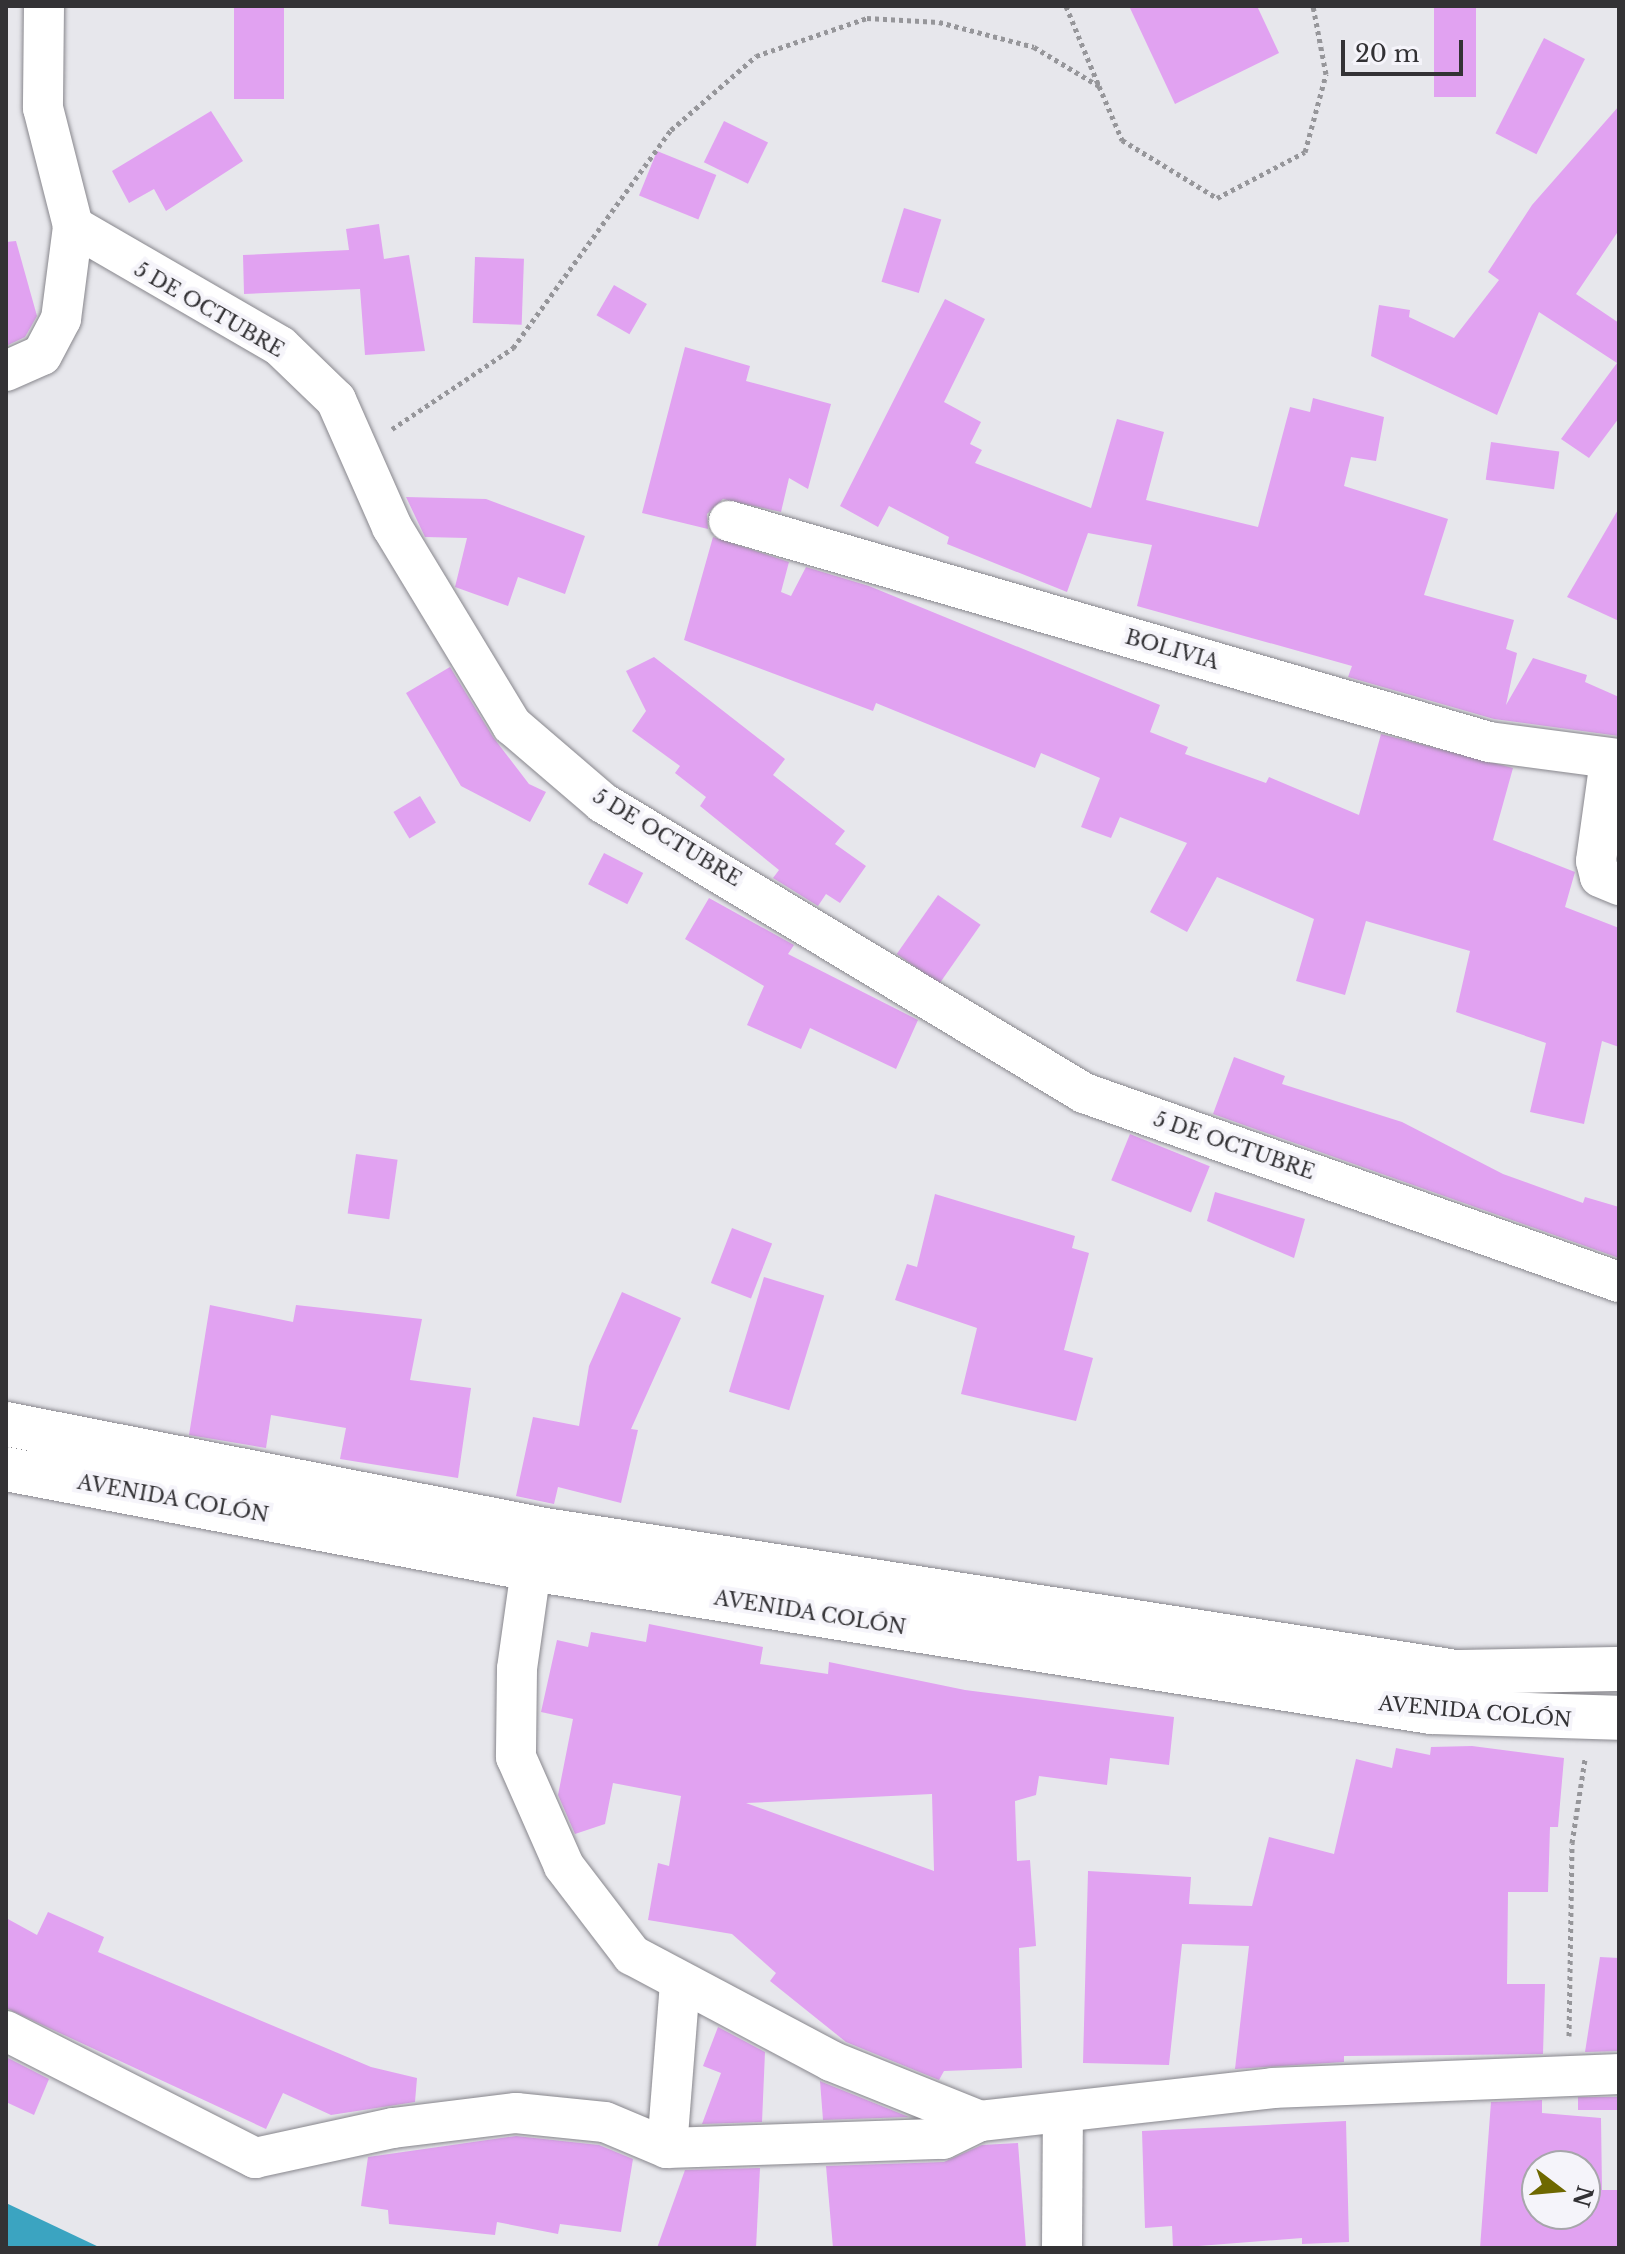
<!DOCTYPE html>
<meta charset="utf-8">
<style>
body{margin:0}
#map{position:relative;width:1625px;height:2254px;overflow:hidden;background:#e7e7ec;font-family:"Libre Baskerville",serif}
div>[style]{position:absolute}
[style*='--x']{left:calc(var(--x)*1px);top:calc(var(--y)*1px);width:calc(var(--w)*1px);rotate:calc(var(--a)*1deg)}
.water>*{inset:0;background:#3ba4c1}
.building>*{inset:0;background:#e1a2f1;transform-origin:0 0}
.path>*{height:5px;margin-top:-2.5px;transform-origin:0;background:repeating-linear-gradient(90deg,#96969a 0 4px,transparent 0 8px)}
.roads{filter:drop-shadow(0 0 2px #88878d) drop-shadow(0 0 2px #88878d)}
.street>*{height:40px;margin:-20px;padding:0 20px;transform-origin:20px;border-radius:20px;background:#fff}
.secondary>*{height:44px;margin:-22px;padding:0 22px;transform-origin:22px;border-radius:22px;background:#fff}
span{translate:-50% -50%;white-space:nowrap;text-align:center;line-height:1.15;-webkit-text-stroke:8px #f5f4fa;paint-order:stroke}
.street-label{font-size:20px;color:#333235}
.frame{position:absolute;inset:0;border:8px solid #333235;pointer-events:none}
.north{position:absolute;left:1521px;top:2150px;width:80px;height:80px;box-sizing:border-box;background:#f5f4fa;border:2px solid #a7a6ab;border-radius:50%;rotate:106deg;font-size:22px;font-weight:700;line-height:32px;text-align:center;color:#333235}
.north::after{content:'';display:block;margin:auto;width:28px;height:36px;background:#6e6800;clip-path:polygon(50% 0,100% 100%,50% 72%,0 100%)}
.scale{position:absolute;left:1341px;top:40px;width:122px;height:36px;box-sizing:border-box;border:4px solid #333235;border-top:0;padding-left:10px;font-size:24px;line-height:28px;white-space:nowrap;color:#333235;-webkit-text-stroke:6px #f5f4fa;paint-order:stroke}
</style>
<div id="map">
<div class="water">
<div style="clip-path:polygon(6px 2203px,101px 2248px,6px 2248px)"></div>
</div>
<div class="building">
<div style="left:234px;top:6px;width:50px;height:93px"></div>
<div style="clip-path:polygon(1129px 6px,1257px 6px,1279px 53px,1175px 104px)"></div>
<div style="left:1434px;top:6px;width:42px;height:91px"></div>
<div style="left:1544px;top:38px;width:46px;height:107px;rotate:27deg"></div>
<div style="clip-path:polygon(1619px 106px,1619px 230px,1576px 294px,1619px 323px,1619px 418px,1589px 458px,1561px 439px,1617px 363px,1539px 312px,1497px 415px,1371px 356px,1379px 305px,1410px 310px,1409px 317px,1454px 338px,1499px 280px,1488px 272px,1532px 205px)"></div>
<div style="clip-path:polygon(211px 111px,243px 161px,166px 211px,154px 189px,129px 203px,112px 171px)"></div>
<div style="left:724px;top:121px;width:49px;height:46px;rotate:26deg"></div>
<div style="left:657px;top:151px;width:64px;height:48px;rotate:22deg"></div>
<div style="left:904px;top:208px;width:39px;height:77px;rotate:17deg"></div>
<div style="clip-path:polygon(379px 224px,384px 259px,409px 255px,425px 351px,365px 355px,360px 289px,244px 294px,243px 255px,349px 250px,346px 229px)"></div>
<div style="clip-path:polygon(16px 241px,37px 316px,25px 337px,6px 346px,6px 242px)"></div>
<div style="left:475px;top:257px;width:49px;height:66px;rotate:2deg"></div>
<div style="left:614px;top:285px;width:38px;height:35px;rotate:30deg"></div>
<div style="clip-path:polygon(945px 299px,985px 319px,944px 402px,981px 422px,970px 444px,982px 450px,975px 463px,1091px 508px,1117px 419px,1164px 432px,1146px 500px,1258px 527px,1290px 407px,1310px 412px,1313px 398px,1384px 417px,1376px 461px,1351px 457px,1344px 486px,1448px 519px,1424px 595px,1514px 620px,1506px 649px,1517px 653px,1506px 705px,1533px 658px,1587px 675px,1585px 682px,1619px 697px,1619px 736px,1494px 719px,1348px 677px,1352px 666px,1137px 606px,1152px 545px,1088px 533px,1067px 592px,947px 544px,949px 537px,889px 506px,878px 527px,840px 506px)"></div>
<div style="clip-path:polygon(685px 347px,750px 366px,746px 381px,831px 404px,808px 489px,789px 478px,781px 512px,723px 499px,707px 514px,708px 529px,642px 513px)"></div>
<div style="left:1491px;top:442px;width:69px;height:38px;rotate:8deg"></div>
<div style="clip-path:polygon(406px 497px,486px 499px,585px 536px,565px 594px,518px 577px,508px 606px,455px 587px,467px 538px,425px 537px)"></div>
<div style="clip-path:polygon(1619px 508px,1619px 621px,1567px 597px)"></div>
<div style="clip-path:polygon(713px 537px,789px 562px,781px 592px,791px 596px,806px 567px,869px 586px,1160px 705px,1150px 732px,1188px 747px,1185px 754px,1266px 783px,1269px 777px,1359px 815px,1381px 734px,1513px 768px,1493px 840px,1575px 872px,1565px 907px,1619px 928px,1619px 1047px,1602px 1041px,1584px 1124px,1530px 1112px,1546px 1043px,1456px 1012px,1470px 951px,1366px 921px,1345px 995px,1296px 981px,1314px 919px,1217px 877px,1187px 932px,1150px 912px,1187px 843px,1120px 817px,1111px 838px,1081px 827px,1100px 778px,1041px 753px,1035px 768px,876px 703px,873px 711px,684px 640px)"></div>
<div style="clip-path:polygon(654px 657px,785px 759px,773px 775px,845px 831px,835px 844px,866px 866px,840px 903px,826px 894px,818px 906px,773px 878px,779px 870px,700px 806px,706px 797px,675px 773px,680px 766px,632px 731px,646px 711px,626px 671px)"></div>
<div style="clip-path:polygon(450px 667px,493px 737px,529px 784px,546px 792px,530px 822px,461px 786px,406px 693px)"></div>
<div style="left:420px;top:796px;width:31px;height:31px;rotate:59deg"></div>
<div style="left:604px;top:853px;width:44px;height:35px;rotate:27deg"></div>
<div style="left:938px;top:895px;width:52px;height:72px;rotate:35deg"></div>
<div style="clip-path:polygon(709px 898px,794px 945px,788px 954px,918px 1020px,896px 1069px,810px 1028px,801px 1049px,747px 1025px,764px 986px,685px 939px)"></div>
<div style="clip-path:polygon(1234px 1057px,1285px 1076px,1282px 1084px,1402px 1122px,1503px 1174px,1583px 1203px,1585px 1197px,1619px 1207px,1619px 1258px,1213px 1114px)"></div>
<div style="left:1130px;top:1134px;width:86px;height:50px;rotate:22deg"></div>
<div style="left:356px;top:1154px;width:42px;height:60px;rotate:8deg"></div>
<div style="clip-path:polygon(1215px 1192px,1305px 1219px,1294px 1258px,1207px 1221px)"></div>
<div style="clip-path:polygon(935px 1194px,1075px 1236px,1072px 1248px,1089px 1253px,1064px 1350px,1093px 1358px,1076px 1421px,961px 1394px,977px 1328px,895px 1300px,907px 1264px,917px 1267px)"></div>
<div style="left:732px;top:1228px;width:43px;height:59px;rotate:21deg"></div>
<div style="left:764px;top:1277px;width:63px;height:120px;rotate:17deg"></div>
<div style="clip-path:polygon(622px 1292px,681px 1318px,631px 1429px,638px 1430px,621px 1503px,558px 1487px,554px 1504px,516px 1496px,533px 1417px,579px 1426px,589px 1366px)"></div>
<div style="clip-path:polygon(210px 1305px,293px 1322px,296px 1305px,422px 1319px,410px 1380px,471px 1388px,458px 1478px,340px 1459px,346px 1428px,271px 1415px,266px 1448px,189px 1435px)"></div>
<div style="clip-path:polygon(evenodd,649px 1624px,763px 1647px,760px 1664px,828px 1674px,829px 1662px,965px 1690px,1174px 1717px,1169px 1765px,1110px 1758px,1107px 1785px,1039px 1776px,1036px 1795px,1015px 1801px,1017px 1861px,1030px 1860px,1036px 1946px,1019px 1948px,1022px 2068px,944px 2071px,939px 2080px,846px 2042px,770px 1981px,776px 1973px,732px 1934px,648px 1920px,658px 1863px,669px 1866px,681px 1796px,613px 1783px,605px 1824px,575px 1834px,558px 1795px,573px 1719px,541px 1712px,557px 1640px,588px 1647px,591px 1632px,646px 1642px,649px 1624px,932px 1794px,934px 1871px,746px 1803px,932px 1794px)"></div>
<div style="clip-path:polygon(1472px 1746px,1564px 1758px,1558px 1827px,1550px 1827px,1548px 1892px,1508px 1892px,1507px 1984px,1545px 1984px,1543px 2054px,1344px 2056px,1344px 2062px,1235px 2069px,1249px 1946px,1182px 1944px,1169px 2065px,1083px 2063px,1088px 1871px,1191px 1877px,1189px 1904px,1252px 1906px,1269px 1837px,1334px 1854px,1356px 1759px,1392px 1768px,1396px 1748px,1430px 1755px,1431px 1747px)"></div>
<div style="clip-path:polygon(48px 1912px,104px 1937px,98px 1952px,371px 2067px,417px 2078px,415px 2102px,331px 2115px,283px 2093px,266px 2129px,6px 2008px,6px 1918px,37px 1935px)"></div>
<div style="clip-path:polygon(1600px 1957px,1619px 1958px,1619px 2051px,1585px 2052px)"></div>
<div style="clip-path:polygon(718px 2027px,765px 2052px,762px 2122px,702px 2124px,721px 2073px,703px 2066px)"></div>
<div style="clip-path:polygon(6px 2057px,49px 2079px,34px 2115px,6px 2102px)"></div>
<div style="clip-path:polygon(820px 2081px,822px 2082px,909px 2117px,823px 2120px)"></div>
<div style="left:1619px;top:2097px;width:13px;height:41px;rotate:90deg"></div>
<div style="clip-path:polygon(evenodd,1542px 2100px,1542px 2113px,1601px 2118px,1602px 2190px,1619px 2190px,1619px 2248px,1480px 2248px,1491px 2102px,1542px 2100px,1537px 2166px,1585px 2166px,1585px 2214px,1537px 2214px,1537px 2166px)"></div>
<div style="clip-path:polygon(1346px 2121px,1349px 2242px,1302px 2244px,1302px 2238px,1173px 2248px,1172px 2226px,1145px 2228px,1142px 2131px)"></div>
<div style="clip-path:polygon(516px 2136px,599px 2145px,633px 2159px,621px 2232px,560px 2224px,558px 2234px,497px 2222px,495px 2235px,389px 2224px,388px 2210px,361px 2206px,368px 2157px)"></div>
<div style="clip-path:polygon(1018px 2143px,1026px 2248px,833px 2248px,826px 2166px,944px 2162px,982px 2145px)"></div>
<div style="clip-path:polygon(760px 2168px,756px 2248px,657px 2248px,685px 2170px)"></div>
</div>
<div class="path">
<div style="--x:1066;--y:6;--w:87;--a:67.6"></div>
<div style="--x:392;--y:429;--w:146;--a:-33.8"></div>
<div style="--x:513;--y:348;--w:269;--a:-54.1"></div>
<div style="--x:671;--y:130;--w:113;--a:-41"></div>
<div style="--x:756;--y:56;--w:117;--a:-18.9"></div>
<div style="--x:867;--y:18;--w:72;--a:3.2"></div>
<div style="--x:939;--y:22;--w:98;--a:14.7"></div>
<div style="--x:1034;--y:47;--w:76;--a:31"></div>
<div style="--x:1099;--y:86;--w:59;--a:66.9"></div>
<div style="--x:1122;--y:140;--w:111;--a:31.4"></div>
<div style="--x:1217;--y:198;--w:99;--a:-27.6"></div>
<div style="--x:1305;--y:152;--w:81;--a:-74.9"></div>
<div style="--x:1326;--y:74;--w:69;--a:-100.8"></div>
<div style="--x:1569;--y:2036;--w:193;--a:-89.1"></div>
<div style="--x:1572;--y:1843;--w:85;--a:-81.2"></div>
</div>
<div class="roads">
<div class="street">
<div style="--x:44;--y:6;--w:102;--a:90.6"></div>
<div style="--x:43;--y:108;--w:122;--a:75.7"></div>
<div style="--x:73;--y:226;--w:239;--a:30.1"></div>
<div style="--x:280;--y:346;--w:78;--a:44"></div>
<div style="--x:336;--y:400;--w:139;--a:66.2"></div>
<div style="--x:392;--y:527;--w:232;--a:58.8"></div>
<div style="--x:512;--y:725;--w:120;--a:40.6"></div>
<div style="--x:603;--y:803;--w:562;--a:31.09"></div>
<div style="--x:1084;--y:1093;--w:567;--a:19.46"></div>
<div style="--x:6;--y:371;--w:39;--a:-24"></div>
<div style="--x:42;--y:355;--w:41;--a:-62.2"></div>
<div style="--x:61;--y:319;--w:94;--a:-82.6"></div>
<div style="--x:729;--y:521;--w:791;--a:16.21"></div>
<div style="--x:1489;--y:742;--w:131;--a:7.5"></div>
<div style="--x:1610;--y:760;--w:102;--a:97.9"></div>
<div style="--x:1596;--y:861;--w:16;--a:76"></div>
<div style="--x:1600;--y:877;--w:21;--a:23"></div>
<div style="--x:542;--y:1539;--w:32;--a:110"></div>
<div style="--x:531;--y:1569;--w:101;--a:98"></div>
<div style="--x:517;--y:1669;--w:88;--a:90.7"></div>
<div style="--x:516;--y:1757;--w:119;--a:66.2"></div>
<div style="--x:564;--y:1866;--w:112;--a:52.6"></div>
<div style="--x:632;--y:1955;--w:225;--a:28"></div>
<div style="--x:831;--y:2061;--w:161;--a:21.9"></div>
<div style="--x:980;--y:2121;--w:295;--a:-6.4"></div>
<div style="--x:1273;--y:2088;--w:346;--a:-2.3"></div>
<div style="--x:6;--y:2031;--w:280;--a:27"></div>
<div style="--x:255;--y:2158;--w:141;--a:-12.3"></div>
<div style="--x:393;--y:2128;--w:124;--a:-7"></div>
<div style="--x:516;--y:2113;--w:89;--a:5.8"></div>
<div style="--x:605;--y:2122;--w:67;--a:22.8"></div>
<div style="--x:667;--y:2148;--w:165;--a:-85.5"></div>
<div style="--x:667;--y:2148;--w:276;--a:-1.9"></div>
<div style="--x:943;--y:2139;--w:41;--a:-25.9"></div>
<div style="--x:1062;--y:2248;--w:131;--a:-89.6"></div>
</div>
<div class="secondary">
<div style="--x:6;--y:1424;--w:549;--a:11.13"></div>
<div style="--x:545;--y:1530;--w:922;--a:8.86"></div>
<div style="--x:1456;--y:1672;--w:163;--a:-1.1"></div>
<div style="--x:6;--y:1469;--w:534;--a:10.78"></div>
<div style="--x:531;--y:1569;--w:911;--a:9.03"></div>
<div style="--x:1431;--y:1712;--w:188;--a:1.8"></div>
</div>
</div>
<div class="street-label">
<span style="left:209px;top:310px;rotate:30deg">5 DE OCTUBRE</span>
<span style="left:1172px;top:650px;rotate:16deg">BOLIVIA</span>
<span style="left:667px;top:838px;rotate:31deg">5 DE OCTUBRE</span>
<span style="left:1234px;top:1146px;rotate:19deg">5 DE OCTUBRE</span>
<span style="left:173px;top:1499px;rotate:10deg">AVENIDA COLÓN</span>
<span style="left:810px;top:1613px;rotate:9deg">AVENIDA COLÓN</span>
<span style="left:1475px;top:1712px;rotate:5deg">AVENIDA COLÓN</span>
</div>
<div class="frame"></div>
<div class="north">N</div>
<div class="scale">20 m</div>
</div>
